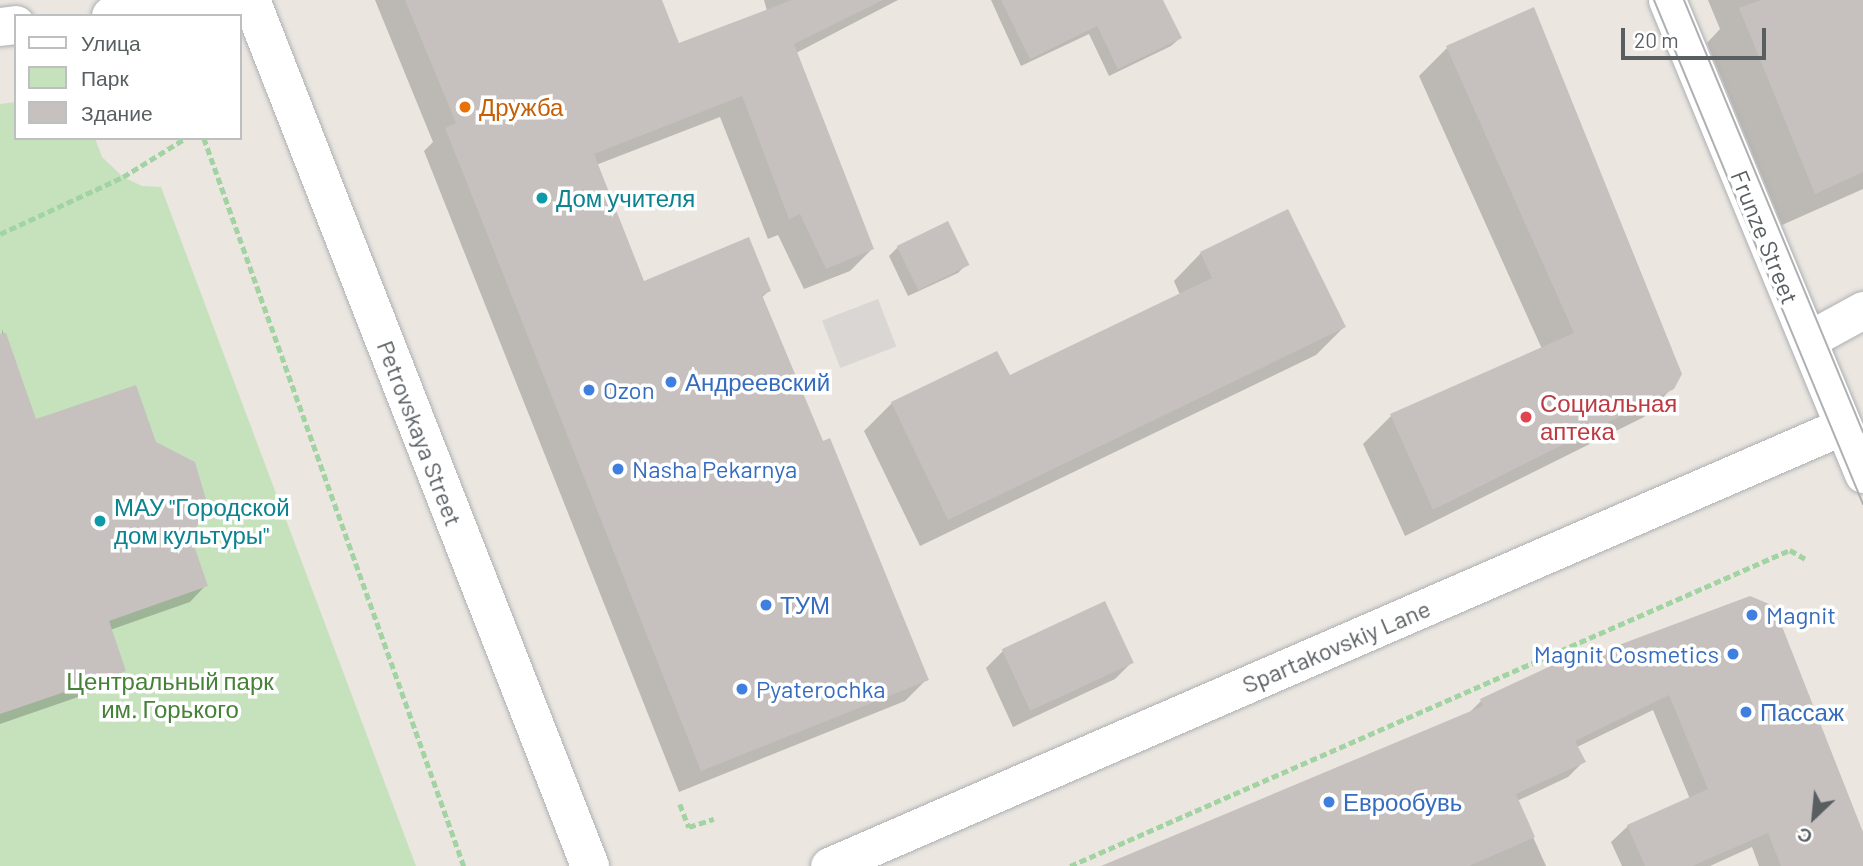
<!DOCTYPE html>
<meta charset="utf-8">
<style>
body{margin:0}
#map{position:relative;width:1863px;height:866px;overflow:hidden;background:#ebe6e0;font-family:Barlow,sans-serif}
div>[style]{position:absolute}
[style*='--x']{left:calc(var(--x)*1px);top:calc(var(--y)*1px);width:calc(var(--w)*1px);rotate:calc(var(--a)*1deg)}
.industrial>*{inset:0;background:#dad6d3;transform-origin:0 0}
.green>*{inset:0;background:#c6e2bd}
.shadow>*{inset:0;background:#0003}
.building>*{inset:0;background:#c6c1be;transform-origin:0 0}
.path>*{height:4.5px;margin-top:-2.25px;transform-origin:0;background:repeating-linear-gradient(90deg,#a1d4a2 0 7px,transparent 0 10.5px)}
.roads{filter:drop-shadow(0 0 2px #acb0b3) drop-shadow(0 0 2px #acb0b3)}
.minor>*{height:37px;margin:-18.5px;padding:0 18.5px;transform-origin:18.5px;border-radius:18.5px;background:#fff}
.secondary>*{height:38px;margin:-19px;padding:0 19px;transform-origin:19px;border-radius:19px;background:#fff}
.tram>*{height:2px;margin:-1px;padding:0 1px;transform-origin:1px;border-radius:1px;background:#afb0b1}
.dots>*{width:19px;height:19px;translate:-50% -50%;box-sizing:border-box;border:4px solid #fff;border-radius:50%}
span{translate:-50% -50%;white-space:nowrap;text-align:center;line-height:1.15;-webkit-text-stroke:7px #fff;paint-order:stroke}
.food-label{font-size:24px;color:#c56008}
.left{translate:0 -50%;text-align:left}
.culture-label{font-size:24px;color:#0d838f}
.street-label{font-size:24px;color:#595e61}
.shop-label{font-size:24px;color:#366cbe}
.right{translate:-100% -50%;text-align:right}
.health-label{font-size:24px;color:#be3a42}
.park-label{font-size:24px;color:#468138}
.legend{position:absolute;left:14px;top:14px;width:228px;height:126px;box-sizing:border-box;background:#fff;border:2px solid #bdbfc0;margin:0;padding:9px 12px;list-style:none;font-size:21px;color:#595e61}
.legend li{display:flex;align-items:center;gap:14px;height:35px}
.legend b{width:35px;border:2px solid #bdbfc0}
.north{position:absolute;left:1779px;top:782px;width:70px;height:70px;-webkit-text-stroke:5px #fff;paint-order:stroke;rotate:206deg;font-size:19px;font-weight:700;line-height:28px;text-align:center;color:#595e61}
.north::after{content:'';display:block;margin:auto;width:24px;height:32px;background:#595e61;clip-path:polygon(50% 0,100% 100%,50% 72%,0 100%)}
.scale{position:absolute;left:1621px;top:28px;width:145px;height:32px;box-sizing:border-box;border:4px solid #595e61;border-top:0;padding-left:9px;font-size:21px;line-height:24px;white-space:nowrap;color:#595e61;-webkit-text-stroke:5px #fff;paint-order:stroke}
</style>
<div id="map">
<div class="industrial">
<div style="left:878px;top:299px;width:51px;height:60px;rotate:69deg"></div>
</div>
<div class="green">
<div style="clip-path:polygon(16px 102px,16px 138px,95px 138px,102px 157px,123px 177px,142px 186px,161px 187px,416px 866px,0 866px,0 104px)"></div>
</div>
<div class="shadow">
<div style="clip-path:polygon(375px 0,660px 0,678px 45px,767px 11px,764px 0,898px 0,796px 53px,872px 249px,850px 271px,804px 289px,778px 235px,768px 239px,720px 117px,596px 165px,643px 283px,769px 291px,761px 298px,926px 680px,905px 701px,679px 792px,424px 151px,433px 142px)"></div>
<div style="clip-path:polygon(991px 0,1161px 0,1180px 38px,1171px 46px,1109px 76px,1089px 34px,1021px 66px)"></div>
<div style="clip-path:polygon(1708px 0,1857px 0,1863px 13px,1863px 189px,1782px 225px,1707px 43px,1720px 29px)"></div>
<div style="clip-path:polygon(1447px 48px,1672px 388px,1644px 417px,1405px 536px,1363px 444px,1391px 416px,1542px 349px,1419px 76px)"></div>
<div style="clip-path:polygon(898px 247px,967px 264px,958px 273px,908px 296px,889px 256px)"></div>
<div style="clip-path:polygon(1201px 253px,1344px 327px,1316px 355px,920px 546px,864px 431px,892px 403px,1009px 378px,1180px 295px,1174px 281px)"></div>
<div style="clip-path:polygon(2px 329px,35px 421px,206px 585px,190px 602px,110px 630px,124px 670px,107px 687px,0 724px)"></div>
<div style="clip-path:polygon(1750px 598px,1863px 837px,1863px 866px,1759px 866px,1752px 847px,1710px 866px,1622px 866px,1611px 842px,1628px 826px,1690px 799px,1653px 710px,1577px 747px,1584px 761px,1568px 777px,1517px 801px,1546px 866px,1128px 866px,1468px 714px,1481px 701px)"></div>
<div style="clip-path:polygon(1105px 603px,1132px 662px,1115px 679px,1013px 727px,986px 668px,1003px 651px)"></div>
</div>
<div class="building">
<div style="clip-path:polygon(405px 0,662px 0,679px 43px,792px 0,883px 0,794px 44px,874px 249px,826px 269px,800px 214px,789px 219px,742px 96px,594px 154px,644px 281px,749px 237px,771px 291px,762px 295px,823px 441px,830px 438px,929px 680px,701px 771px,445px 128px,456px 123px)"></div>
<div style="clip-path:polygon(1001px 0,1163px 0,1182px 38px,1118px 69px,1097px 26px,1030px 59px)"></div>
<div style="clip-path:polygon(1761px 0,1863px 0,1863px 172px,1815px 194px,1739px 8px)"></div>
<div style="clip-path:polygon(1534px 7px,1682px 374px,1674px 389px,1433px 510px,1390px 414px,1574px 333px,1446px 46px)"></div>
<div style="clip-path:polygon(1288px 209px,1346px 327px,948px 520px,891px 402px,997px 351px,1010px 375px,1212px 278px,1200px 252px)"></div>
<div style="left:948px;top:221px;width:49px;height:57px;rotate:64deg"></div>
<div style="clip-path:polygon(6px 333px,36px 419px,136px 385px,156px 442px,195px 462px,208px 506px,191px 537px,208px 586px,109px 621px,126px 671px,0 714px,0 334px)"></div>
<div style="clip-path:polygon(1750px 596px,1774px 606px,1863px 832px,1863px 866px,1781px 866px,1768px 833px,1692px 866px,1645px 866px,1627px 825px,1708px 789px,1669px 695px,1575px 741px,1586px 762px,1516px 794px,1535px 837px,1469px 866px,1101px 866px,1483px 706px,1480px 699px,1589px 648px,1592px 655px)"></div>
<div style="left:1105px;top:601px;width:68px;height:114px;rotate:65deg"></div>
</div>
<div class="path">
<div style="--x:204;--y:138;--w:773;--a:70.35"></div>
<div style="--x:0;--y:234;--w:136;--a:-24.9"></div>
<div style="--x:123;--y:177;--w:74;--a:-31.8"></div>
<div style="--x:680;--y:804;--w:25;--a:69"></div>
<div style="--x:689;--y:827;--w:26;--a:-18"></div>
<div style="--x:1070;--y:866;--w:786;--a:-23.7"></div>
<div style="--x:1790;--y:550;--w:20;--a:30"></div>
</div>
<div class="roads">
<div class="minor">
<div style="--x:1667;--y:0;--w:513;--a:67.53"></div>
<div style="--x:1808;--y:340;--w:63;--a:-28.6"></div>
<div style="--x:829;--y:866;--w:1105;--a:-23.46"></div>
</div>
<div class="secondary">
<div style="--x:251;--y:0;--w:930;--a:68.62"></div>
<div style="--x:111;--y:16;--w:142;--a:-5.7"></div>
<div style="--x:0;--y:27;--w:16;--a:-7"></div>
</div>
</div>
<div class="tram">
<div style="--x:1654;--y:0;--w:546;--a:67.48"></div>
<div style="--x:1684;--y:0;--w:468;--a:67.5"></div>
</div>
<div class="dots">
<div style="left:465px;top:107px;background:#e8710a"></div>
<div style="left:542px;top:198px;background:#0f9aa8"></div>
<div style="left:671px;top:382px;background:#3f7fe0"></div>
<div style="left:589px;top:390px;background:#3f7fe0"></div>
<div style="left:1526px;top:417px;background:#e0444e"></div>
<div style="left:618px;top:469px;background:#3f7fe0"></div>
<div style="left:100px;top:521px;background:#0f9aa8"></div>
<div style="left:766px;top:605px;background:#3f7fe0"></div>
<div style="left:1752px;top:615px;background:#3f7fe0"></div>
<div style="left:1733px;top:654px;background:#3f7fe0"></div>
<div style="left:742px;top:689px;background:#3f7fe0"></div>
<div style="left:1746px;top:712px;background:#3f7fe0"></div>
<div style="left:1329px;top:802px;background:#3f7fe0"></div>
</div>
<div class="food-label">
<span class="left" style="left:479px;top:107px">Дружба</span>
</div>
<div class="culture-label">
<span class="left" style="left:556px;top:198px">Дом учителя</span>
<span class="left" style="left:114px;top:521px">МАУ "Городской<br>дом культуры"</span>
</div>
<div class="street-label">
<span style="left:1765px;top:237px;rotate:68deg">Frunze Street</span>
<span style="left:420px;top:433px;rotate:69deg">Petrovskaya Street</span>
<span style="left:1336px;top:646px;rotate:-23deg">Spartakovskiy Lane</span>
</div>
<div class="shop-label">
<span class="left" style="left:685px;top:382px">Андреевский</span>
<span class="left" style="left:603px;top:390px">Ozon</span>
<span class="left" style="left:632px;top:469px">Nasha Pekarnya</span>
<span class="left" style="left:780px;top:605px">ТУМ</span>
<span class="left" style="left:1766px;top:615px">Magnit</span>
<span class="right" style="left:1719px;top:654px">Magnit Cosmetics</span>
<span class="left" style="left:756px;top:689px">Pyaterochka</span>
<span class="left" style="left:1760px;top:712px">Пассаж</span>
<span class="left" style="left:1343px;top:802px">Еврообувь</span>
</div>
<div class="health-label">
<span class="left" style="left:1540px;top:417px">Социальная<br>аптека</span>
</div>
<div class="park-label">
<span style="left:170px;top:695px">Центральный парк<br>им. Горького</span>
</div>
<ul class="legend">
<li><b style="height:9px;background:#fff"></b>Улица</li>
<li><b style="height:19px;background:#c6e2bd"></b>Парк</li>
<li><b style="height:19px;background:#c6c1be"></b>Здание</li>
</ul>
<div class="north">С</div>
<div class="scale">20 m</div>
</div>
